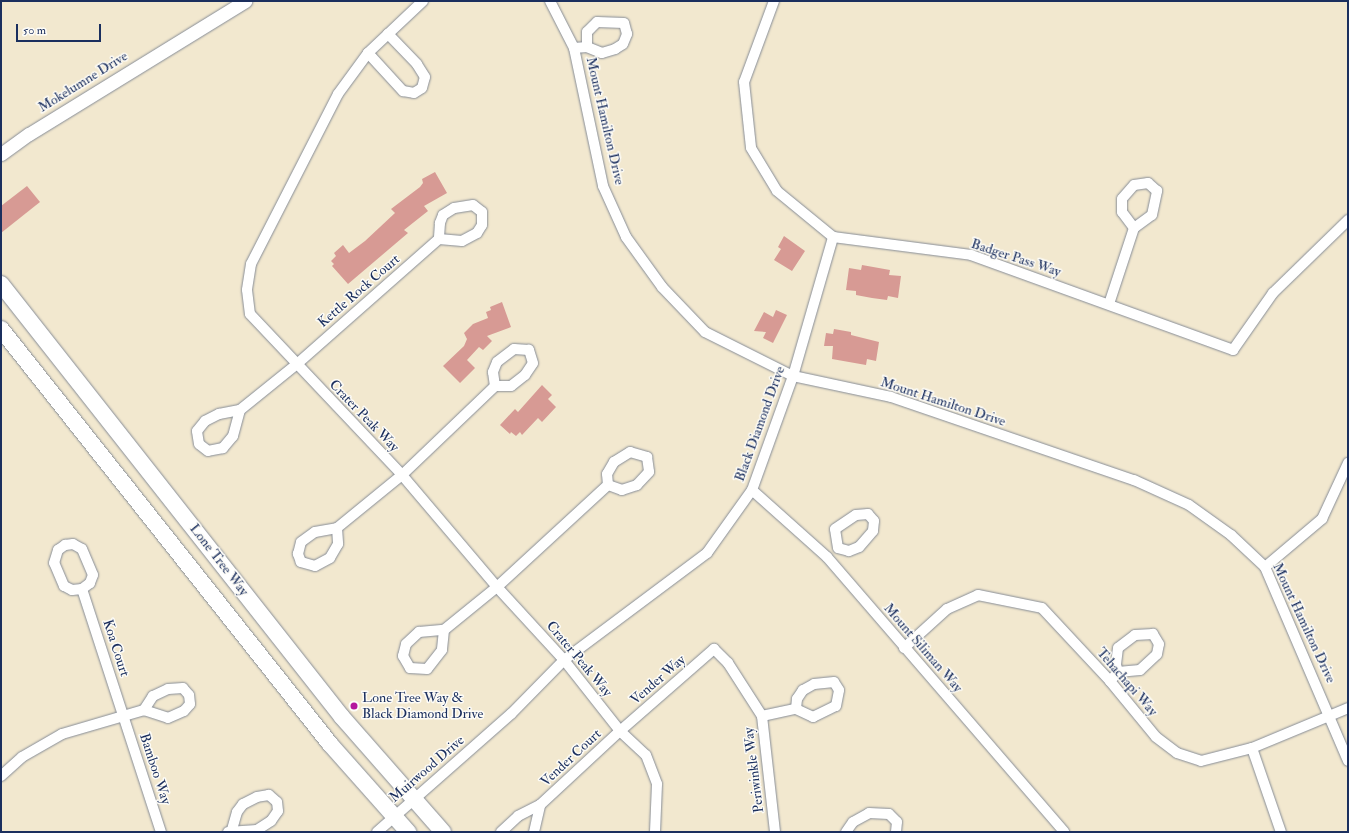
<!DOCTYPE html>
<style>
body{margin:0}
#map{position:relative;width:1349px;height:833px;overflow:hidden;background:#f2e8cf;font-family:"IM FELL Double Pica",serif}
div>[style]{position:absolute}
[style*='--x']{left:calc(var(--x)*1px);top:calc(var(--y)*1px);width:calc(var(--w)*1px);rotate:calc(var(--a)*1deg)}
.building>*{inset:0;background:#d79a94}
.roads{filter:drop-shadow(0 0 1px #868c96) drop-shadow(0 0 1px #868c96)}
.minor>*{height:10px;margin:-5px;padding:0 5px;transform-origin:5px;border-radius:5px;background:#fff}
.tertiary>*{height:13px;margin:-6.5px;padding:0 6.5px;transform-origin:6.5px;border-radius:6.5px;background:#fff}
.primary>*{height:16px;margin:-8px;padding:0 8px;transform-origin:8px;border-radius:8px;background:#fff}
.dots>*{width:11px;height:11px;translate:-50% -50%;box-sizing:border-box;border:2px solid #fdfcf7;border-radius:50%}
span{translate:-50% -50%;white-space:nowrap;text-align:center;line-height:1.15;-webkit-text-stroke:3px #fdfcf7;paint-order:stroke}
.street-label{font-size:14px;color:#1b2f5e}
.poi-label{font-size:14px;color:#1b2f5e}
.left{translate:0 -50%;text-align:left}
.frame{position:absolute;inset:0;border:2px solid #1b2f5e;pointer-events:none}
.scale{position:absolute;left:16px;top:24px;width:85px;height:18px;box-sizing:border-box;border:2px solid #1b2f5e;border-top:0;padding-left:5px;font-size:12px;line-height:14px;white-space:nowrap;color:#1b2f5e;-webkit-text-stroke:3px #fdfcf7;paint-order:stroke}
</style>
<div id="map">
<div class="building">
<div style="clip-path:polygon(435px 172px,447px 193px,424px 206px,428px 211px,404px 230px,408px 233px,348px 284px,332px 266px,334px 264px,331px 261px,336px 256px,334px 253px,343px 245px,349px 253px,365px 241px,395px 213px,391px 209px,420px 187px,423px 183px,422px 179px)"></div>
<div style="clip-path:polygon(27px 186px,40px 202px,1px 233px,1px 206px)"></div>
<div style="clip-path:polygon(784px 236px,805px 251px,792px 271px,774px 260px,781px 249px,778px 247px)"></div>
<div style="clip-path:polygon(862px 265px,890px 270px,889px 275px,901px 276px,898px 298px,888px 296px,887px 300px,872px 298px,856px 295px,856px 291px,846px 290px,849px 268px,861px 270px)"></div>
<div style="clip-path:polygon(502px 302px,511px 327px,487px 336px,492px 341px,483px 350px,479px 347px,467px 360px,475px 368px,460px 383px,443px 366px,464px 346px,467px 339px,464px 333px,473px 324px,488px 318px,486px 312px,491px 310px,490px 307px)"></div>
<div style="clip-path:polygon(776px 310px,787px 315px,773px 343px,763px 338px,766px 332px,754px 331px,764px 312px,773px 317px)"></div>
<div style="clip-path:polygon(834px 329px,851px 332px,851px 335px,879px 342px,876px 361px,867px 359px,866px 365px,832px 359px,833px 346px,824px 346px,826px 333px,833px 334px)"></div>
<div style="clip-path:polygon(542px 385px,552px 395px,548px 399px,556px 407px,542px 422px,538px 418px,522px 435px,520px 432px,516px 436px,511px 432px,510px 434px,500px 425px,515px 409px,518px 412px)"></div>
</div>
<div class="roads">
<div class="minor">
<div style="--x:423;--y:1;--w:76;--a:136.6"></div>
<div style="--x:368;--y:53;--w:51;--a:126.2"></div>
<div style="--x:338;--y:94;--w:191;--a:117.1"></div>
<div style="--x:251;--y:264;--w:26;--a:99"></div>
<div style="--x:247;--y:290;--w:24;--a:83"></div>
<div style="--x:250;--y:314;--w:221;--a:46.6"></div>
<div style="--x:402;--y:475;--w:147;--a:49.7"></div>
<div style="--x:497;--y:587;--w:99;--a:47.5"></div>
<div style="--x:564;--y:660;--w:90;--a:51.7"></div>
<div style="--x:620;--y:731;--w:35;--a:43"></div>
<div style="--x:646;--y:755;--w:31;--a:69"></div>
<div style="--x:657;--y:784;--w:48;--a:92.4"></div>
<div style="--x:550;--y:1;--w:53;--a:62.9"></div>
<div style="--x:574;--y:48;--w:141;--a:78.1"></div>
<div style="--x:603;--y:186;--w:56;--a:65.7"></div>
<div style="--x:626;--y:237;--w:62;--a:54.2"></div>
<div style="--x:662;--y:287;--w:62;--a:46.3"></div>
<div style="--x:705;--y:332;--w:98;--a:26.6"></div>
<div style="--x:793;--y:376;--w:100;--a:12.1"></div>
<div style="--x:891;--y:397;--w:257;--a:18.9"></div>
<div style="--x:1134;--y:480;--w:60;--a:24.4"></div>
<div style="--x:1189;--y:505;--w:52;--a:35.5"></div>
<div style="--x:1231;--y:535;--w:47;--a:43.3"></div>
<div style="--x:1265;--y:567;--w:211;--a:66.8"></div>
<div style="--x:774;--y:1;--w:86;--a:110.3"></div>
<div style="--x:744;--y:82;--w:66;--a:83.9"></div>
<div style="--x:751;--y:148;--w:50;--a:58.8"></div>
<div style="--x:777;--y:191;--w:72;--a:39.4"></div>
<div style="--x:833;--y:237;--w:139;--a:7.4"></div>
<div style="--x:971;--y:255;--w:279;--a:19.9"></div>
<div style="--x:1233;--y:350;--w:70;--a:-54.9"></div>
<div style="--x:1273;--y:293;--w:105;--a:-44.2"></div>
<div style="--x:574;--y:48;--w:13;--a:-4"></div>
<div style="--x:587;--y:47;--w:16;--a:22"></div>
<div style="--x:602;--y:53;--w:14;--a:-17"></div>
<div style="--x:615;--y:49;--w:9;--a:-32"></div>
<div style="--x:623;--y:44;--w:11;--a:-68"></div>
<div style="--x:627;--y:34;--w:11;--a:-105"></div>
<div style="--x:624;--y:23;--w:27;--a:-178"></div>
<div style="--x:597;--y:22;--w:14;--a:135"></div>
<div style="--x:587;--y:32;--w:15;--a:90"></div>
<div style="--x:368;--y:53;--w:52;--a:47.4"></div>
<div style="--x:403;--y:91;--w:11;--a:10"></div>
<div style="--x:414;--y:93;--w:9;--a:-32"></div>
<div style="--x:422;--y:88;--w:11;--a:-75"></div>
<div style="--x:425;--y:77;--w:15;--a:-122"></div>
<div style="--x:417;--y:64;--w:42;--a:-134"></div>
<div style="--x:1109;--y:304;--w:80;--a:-71.8"></div>
<div style="--x:1134;--y:228;--w:22;--a:-36"></div>
<div style="--x:1152;--y:215;--w:25;--a:-78"></div>
<div style="--x:1157;--y:191;--w:12;--a:-138"></div>
<div style="--x:1148;--y:183;--w:14;--a:172"></div>
<div style="--x:1134;--y:185;--w:18;--a:131"></div>
<div style="--x:1122;--y:199;--w:13;--a:90"></div>
<div style="--x:1122;--y:212;--w:20;--a:53"></div>
<div style="--x:240;--y:410;--w:27;--a:105"></div>
<div style="--x:233;--y:436;--w:16;--a:130"></div>
<div style="--x:223;--y:448;--w:15;--a:169"></div>
<div style="--x:208;--y:451;--w:11;--a:-142"></div>
<div style="--x:199;--y:444;--w:13;--a:-99"></div>
<div style="--x:197;--y:431;--w:13;--a:-51"></div>
<div style="--x:205;--y:421;--w:16;--a:-27"></div>
<div style="--x:219;--y:414;--w:21;--a:-11"></div>
<div style="--x:240;--y:410;--w:73;--a:-38.9"></div>
<div style="--x:297;--y:364;--w:189;--a:-41.4"></div>
<div style="--x:439;--y:239;--w:23;--a:5"></div>
<div style="--x:462;--y:241;--w:17;--a:-28"></div>
<div style="--x:477;--y:233;--w:9;--a:-58"></div>
<div style="--x:482;--y:225;--w:13;--a:-90"></div>
<div style="--x:482;--y:212;--w:11;--a:-142"></div>
<div style="--x:473;--y:205;--w:19;--a:171"></div>
<div style="--x:454;--y:208;--w:13;--a:148"></div>
<div style="--x:443;--y:215;--w:9;--a:111"></div>
<div style="--x:440;--y:223;--w:16;--a:94"></div>
<div style="--x:630;--y:452;--w:18;--a:16"></div>
<div style="--x:647;--y:457;--w:15;--a:82"></div>
<div style="--x:649;--y:472;--w:18;--a:133"></div>
<div style="--x:637;--y:485;--w:16;--a:162"></div>
<div style="--x:622;--y:490;--w:15;--a:-160"></div>
<div style="--x:608;--y:485;--w:11;--a:-95"></div>
<div style="--x:607;--y:474;--w:14;--a:-60"></div>
<div style="--x:614;--y:462;--w:19;--a:-32"></div>
<div style="--x:752;--y:490;--w:101;--a:41.8"></div>
<div style="--x:827;--y:557;--w:363;--a:49.2"></div>
<div style="--x:868;--y:514;--w:9;--a:49"></div>
<div style="--x:874;--y:521;--w:10;--a:96"></div>
<div style="--x:873;--y:531;--w:21;--a:131"></div>
<div style="--x:859;--y:547;--w:11;--a:158"></div>
<div style="--x:849;--y:551;--w:11;--a:-165"></div>
<div style="--x:838;--y:548;--w:19;--a:-99"></div>
<div style="--x:835;--y:529;--w:25;--a:-34"></div>
<div style="--x:856;--y:515;--w:12;--a:-5"></div>
<div style="--x:337;--y:528;--w:16;--a:86"></div>
<div style="--x:338;--y:544;--w:16;--a:120"></div>
<div style="--x:330;--y:558;--w:17;--a:152"></div>
<div style="--x:315;--y:566;--w:15;--a:-164"></div>
<div style="--x:301;--y:562;--w:9;--a:-111"></div>
<div style="--x:298;--y:554;--w:12;--a:-76"></div>
<div style="--x:301;--y:542;--w:17;--a:-36"></div>
<div style="--x:315;--y:532;--w:22;--a:-10"></div>
<div style="--x:337;--y:528;--w:84;--a:-39.2"></div>
<div style="--x:402;--y:475;--w:129;--a:-43.7"></div>
<div style="--x:495;--y:386;--w:16;--a:0"></div>
<div style="--x:511;--y:386;--w:18;--a:-38"></div>
<div style="--x:525;--y:375;--w:14;--a:-56"></div>
<div style="--x:533;--y:363;--w:14;--a:-107"></div>
<div style="--x:529;--y:350;--w:15;--a:-176"></div>
<div style="--x:514;--y:349;--w:21;--a:143"></div>
<div style="--x:497;--y:362;--w:11;--a:112"></div>
<div style="--x:493;--y:372;--w:14;--a:82"></div>
<div style="--x:73;--y:544;--w:10;--a:29"></div>
<div style="--x:82;--y:549;--w:28;--a:67"></div>
<div style="--x:93;--y:575;--w:9;--a:111"></div>
<div style="--x:90;--y:583;--w:10;--a:143"></div>
<div style="--x:82;--y:589;--w:10;--a:174"></div>
<div style="--x:72;--y:590;--w:9;--a:-153"></div>
<div style="--x:64;--y:586;--w:25;--a:-113"></div>
<div style="--x:54;--y:563;--w:14;--a:-73"></div>
<div style="--x:58;--y:550;--w:9;--a:-36"></div>
<div style="--x:65;--y:545;--w:8;--a:-7"></div>
<div style="--x:1265;--y:567;--w:75;--a:-40.1"></div>
<div style="--x:1322;--y:519;--w:62;--a:-65.1"></div>
<div style="--x:82;--y:589;--w:256;--a:72"></div>
<div style="--x:444;--y:630;--w:20;--a:96"></div>
<div style="--x:442;--y:650;--w:24;--a:128"></div>
<div style="--x:427;--y:669;--w:17;--a:-177"></div>
<div style="--x:410;--y:668;--w:14;--a:-120"></div>
<div style="--x:403;--y:656;--w:12;--a:-76"></div>
<div style="--x:406;--y:644;--w:18;--a:-43"></div>
<div style="--x:419;--y:632;--w:25;--a:-5"></div>
<div style="--x:444;--y:630;--w:68;--a:-39.1"></div>
<div style="--x:497;--y:587;--w:151;--a:-42.6"></div>
<div style="--x:904;--y:648;--w:58;--a:-42.2"></div>
<div style="--x:947;--y:609;--w:34;--a:-24"></div>
<div style="--x:978;--y:595;--w:65;--a:11.5"></div>
<div style="--x:1042;--y:608;--w:100;--a:47"></div>
<div style="--x:1110;--y:681;--w:72;--a:50.6"></div>
<div style="--x:1156;--y:737;--w:26;--a:37"></div>
<div style="--x:1177;--y:753;--w:25;--a:18"></div>
<div style="--x:1201;--y:761;--w:53;--a:-14.3"></div>
<div style="--x:1252;--y:748;--w:104;--a:-22.6"></div>
<div style="--x:1110;--y:681;--w:12;--a:-48"></div>
<div style="--x:1118;--y:672;--w:22;--a:-5"></div>
<div style="--x:1140;--y:670;--w:23;--a:-43"></div>
<div style="--x:1157;--y:654;--w:10;--a:-79"></div>
<div style="--x:1159;--y:644;--w:12;--a:-121"></div>
<div style="--x:1153;--y:634;--w:18;--a:177"></div>
<div style="--x:1135;--y:635;--w:21;--a:143"></div>
<div style="--x:1118;--y:648;--w:17;--a:97"></div>
<div style="--x:1116;--y:665;--w:7;--a:74"></div>
<div style="--x:762;--y:716;--w:35;--a:-12"></div>
<div style="--x:796;--y:709;--w:19;--a:25"></div>
<div style="--x:813;--y:717;--w:25;--a:-26"></div>
<div style="--x:836;--y:706;--w:16;--a:-79"></div>
<div style="--x:839;--y:690;--w:9;--a:-122"></div>
<div style="--x:834;--y:682;--w:20;--a:174"></div>
<div style="--x:814;--y:684;--w:13;--a:151"></div>
<div style="--x:803;--y:690;--w:11;--a:124"></div>
<div style="--x:797;--y:699;--w:10;--a:96"></div>
<div style="--x:1252;--y:748;--w:89;--a:71"></div>
<div style="--x:1;--y:776;--w:28;--a:-42"></div>
<div style="--x:22;--y:757;--w:46;--a:-29.9"></div>
<div style="--x:62;--y:734;--w:85;--a:-16.3"></div>
<div style="--x:144;--y:710;--w:25;--a:18"></div>
<div style="--x:168;--y:718;--w:17;--a:-24"></div>
<div style="--x:184;--y:711;--w:9;--a:-49"></div>
<div style="--x:190;--y:704;--w:9;--a:-96"></div>
<div style="--x:189;--y:695;--w:9;--a:-131"></div>
<div style="--x:183;--y:688;--w:15;--a:176"></div>
<div style="--x:168;--y:689;--w:17;--a:155"></div>
<div style="--x:153;--y:696;--w:17;--a:123"></div>
<div style="--x:228;--y:832;--w:29;--a:-4"></div>
<div style="--x:257;--y:830;--w:17;--a:-33"></div>
<div style="--x:271;--y:821;--w:12;--a:-55"></div>
<div style="--x:278;--y:811;--w:9;--a:-96"></div>
<div style="--x:277;--y:802;--w:11;--a:-139"></div>
<div style="--x:269;--y:795;--w:12;--a:171"></div>
<div style="--x:257;--y:797;--w:16;--a:153"></div>
<div style="--x:243;--y:804;--w:10;--a:127"></div>
<div style="--x:237;--y:812;--w:19;--a:106"></div>
<div style="--x:377;--y:832;--w:179;--a:-41.4"></div>
<div style="--x:511;--y:714;--w:76;--a:-45.5"></div>
<div style="--x:564;--y:660;--w:179;--a:-36.8"></div>
<div style="--x:707;--y:553;--w:77;--a:-54.5"></div>
<div style="--x:752;--y:490;--w:121;--a:-70.2"></div>
<div style="--x:793;--y:376;--w:145;--a:-73.9"></div>
<div style="--x:501;--y:832;--w:23;--a:-43"></div>
<div style="--x:518;--y:816;--w:25;--a:-27"></div>
<div style="--x:540;--y:805;--w:109;--a:-42.8"></div>
<div style="--x:620;--y:731;--w:125;--a:-41.1"></div>
<div style="--x:714;--y:649;--w:20;--a:45"></div>
<div style="--x:728;--y:663;--w:63;--a:57.3"></div>
<div style="--x:762;--y:716;--w:117;--a:83.6"></div>
<div style="--x:534;--y:832;--w:28;--a:-77"></div>
<div style="--x:846;--y:832;--w:12;--a:-55"></div>
<div style="--x:853;--y:822;--w:18;--a:-29"></div>
<div style="--x:869;--y:813;--w:20;--a:3"></div>
<div style="--x:889;--y:814;--w:11;--a:45"></div>
<div style="--x:897;--y:822;--w:10;--a:96"></div>
</div>
<div class="tertiary">
<div style="--x:1;--y:154;--w:34;--a:-36"></div>
<div style="--x:29;--y:134;--w:254;--a:-31.6"></div>
</div>
<div class="primary">
<div style="--x:1;--y:284;--w:551;--a:51.78"></div>
<div style="--x:342;--y:717;--w:153;--a:48.7"></div>
<div style="--x:1;--y:329;--w:530;--a:51.59"></div>
<div style="--x:330;--y:744;--w:118;--a:48.4"></div>
</div>
</div>
<div class="dots">
<div style="left:354px;top:706px;background:#b5179e"></div>
</div>
<div class="street-label">
<span style="left:83px;top:82px;rotate:-32deg">Mokelumne Drive</span>
<span style="left:605px;top:121px;rotate:77deg">Mount Hamilton Drive</span>
<span style="left:1016px;top:258px;rotate:18deg">Badger Pass Way</span>
<span style="left:359px;top:291px;rotate:-41deg">Kettle Rock Court</span>
<span style="left:943px;top:402px;rotate:18deg">Mount Hamilton Drive</span>
<span style="left:364px;top:416px;rotate:46deg">Crater Peak Way</span>
<span style="left:760px;top:424px;rotate:-70deg">Black Diamond Drive</span>
<span style="left:219px;top:560px;rotate:52deg">Lone Tree Way</span>
<span style="left:1304px;top:623px;rotate:65deg">Mount Hamilton Drive</span>
<span style="left:116px;top:648px;rotate:72deg">Koa Court</span>
<span style="left:923px;top:648px;rotate:49deg">Mount Siliman Way</span>
<span style="left:579px;top:659px;rotate:50deg">Crater Peak Way</span>
<span style="left:658px;top:680px;rotate:-41deg">Vender Way</span>
<span style="left:1127px;top:682px;rotate:49deg">Tehachapi Way</span>
<span style="left:571px;top:758px;rotate:-43deg">Vender Court</span>
<span style="left:155px;top:769px;rotate:72deg">Bamboo Way</span>
<span style="left:427px;top:769px;rotate:-41deg">Muirwood Drive</span>
<span style="left:754px;top:770px;rotate:-97deg">Periwinkle Way</span>
</div>
<div class="poi-label">
<span class="left" style="left:362px;top:706px">Lone Tree Way &amp;<br>Black Diamond Drive</span>
</div>
<div class="frame"></div>
<div class="scale">50 m</div>
</div>
